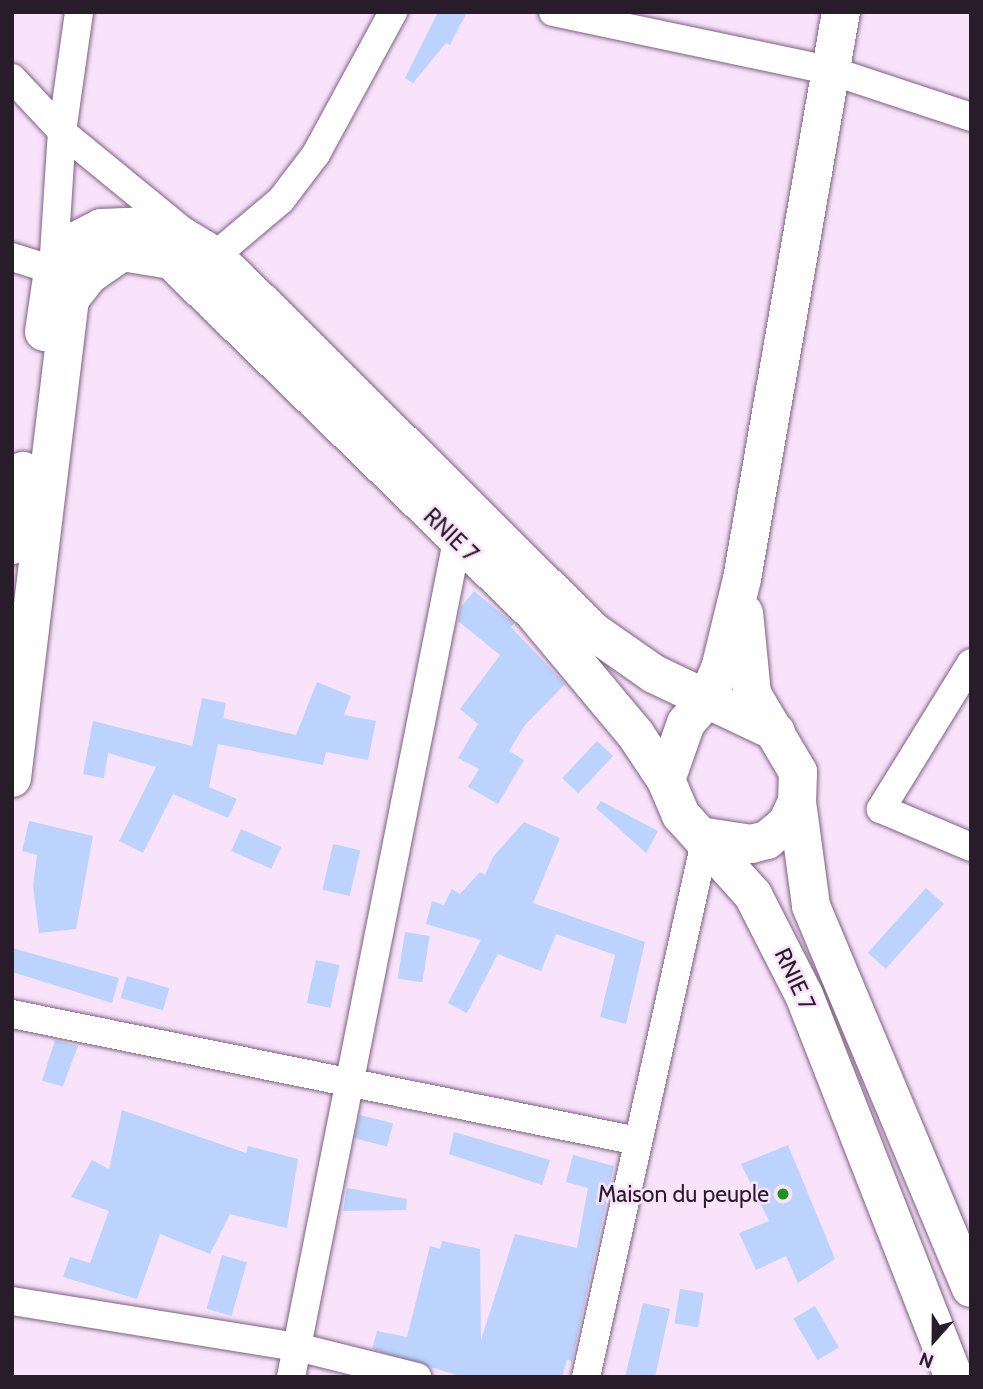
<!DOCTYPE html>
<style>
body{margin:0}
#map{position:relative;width:983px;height:1389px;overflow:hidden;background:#f8e3fa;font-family:Cabin,sans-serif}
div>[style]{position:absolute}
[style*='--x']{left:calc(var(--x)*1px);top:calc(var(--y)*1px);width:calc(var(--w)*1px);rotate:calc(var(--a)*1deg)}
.building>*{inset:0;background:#bcd3fd;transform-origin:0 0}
.roads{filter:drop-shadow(0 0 2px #7e6082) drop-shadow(0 0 2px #7e6082)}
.street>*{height:28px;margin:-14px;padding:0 14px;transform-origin:14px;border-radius:14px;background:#fff}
.primary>*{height:38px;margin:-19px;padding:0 19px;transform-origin:19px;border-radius:19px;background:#fff}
.dots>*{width:19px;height:19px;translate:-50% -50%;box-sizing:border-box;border:4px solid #f8e3fa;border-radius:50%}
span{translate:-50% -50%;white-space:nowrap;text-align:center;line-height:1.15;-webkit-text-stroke:5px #f8e3fa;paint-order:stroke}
.street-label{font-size:23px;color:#291c2a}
.poi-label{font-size:23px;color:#291c2a}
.right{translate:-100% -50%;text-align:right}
.frame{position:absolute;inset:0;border:14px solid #291c2a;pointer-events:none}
.north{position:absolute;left:899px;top:1305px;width:70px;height:70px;-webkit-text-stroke:5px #f8e3fa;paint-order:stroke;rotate:201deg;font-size:19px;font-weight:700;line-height:28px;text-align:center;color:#291c2a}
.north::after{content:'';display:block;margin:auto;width:24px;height:32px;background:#291c2a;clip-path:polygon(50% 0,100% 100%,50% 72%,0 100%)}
</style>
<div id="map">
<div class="building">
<div style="clip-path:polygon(438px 12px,467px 12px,450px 45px,446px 43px,413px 83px,405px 78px)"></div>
<div style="clip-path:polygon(474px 591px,514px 624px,511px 627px,565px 684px,525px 725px,509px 751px,524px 760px,498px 804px,468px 787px,479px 769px,458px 758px,478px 724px,460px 709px,500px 655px,458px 621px,461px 607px)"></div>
<div style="clip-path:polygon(317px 682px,351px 696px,344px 715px,376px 721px,368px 760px,326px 752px,323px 765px,218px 744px,209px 787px,237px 799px,228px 818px,173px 794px,143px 853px,119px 841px,156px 767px,108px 753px,104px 778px,83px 774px,93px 721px,192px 746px,202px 698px,226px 703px,223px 718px,296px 735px)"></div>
<div style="left:597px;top:741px;width:22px;height:51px;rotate:43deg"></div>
<div style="clip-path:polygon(601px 801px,658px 831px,646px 853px,596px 808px)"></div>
<div style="clip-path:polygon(29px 821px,93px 836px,76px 929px,39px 933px,33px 886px,37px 855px,22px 851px)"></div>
<div style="clip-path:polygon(524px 822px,560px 838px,533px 903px,645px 942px,626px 1024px,600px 1017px,615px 955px,556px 934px,541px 971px,498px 954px,467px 1013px,448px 1003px,481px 940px,426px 924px,432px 901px,444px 905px,452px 889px,460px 894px,480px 872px,485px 875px,493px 857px)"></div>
<div style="left:241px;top:829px;width:44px;height:24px;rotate:24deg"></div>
<div style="left:333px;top:844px;width:28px;height:47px;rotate:13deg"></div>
<div style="left:926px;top:888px;width:24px;height:87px;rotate:42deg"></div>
<div style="left:405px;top:932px;width:25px;height:47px;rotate:9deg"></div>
<div style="clip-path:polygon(12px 948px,119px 978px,112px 1003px,12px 972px)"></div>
<div style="left:316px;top:960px;width:24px;height:44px;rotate:12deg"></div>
<div style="left:127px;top:976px;width:44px;height:23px;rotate:16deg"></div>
<div style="clip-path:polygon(55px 1040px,78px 1046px,63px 1086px,42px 1081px)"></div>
<div style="clip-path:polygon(122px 1110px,246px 1153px,248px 1146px,298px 1159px,287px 1228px,230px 1214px,210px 1254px,160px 1234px,137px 1299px,63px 1277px,70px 1257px,90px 1263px,109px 1211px,71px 1197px,92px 1160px,109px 1169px)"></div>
<div style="left:360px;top:1115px;width:34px;height:24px;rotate:14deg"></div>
<div style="clip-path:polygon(454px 1132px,550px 1160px,542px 1185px,449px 1154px)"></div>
<div style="clip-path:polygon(788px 1145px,835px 1259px,798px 1283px,786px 1256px,756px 1270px,739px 1233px,769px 1221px,741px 1164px)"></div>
<div style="clip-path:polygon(573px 1155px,614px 1166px,572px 1361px,567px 1360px,562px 1377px,463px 1377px,372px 1349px,377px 1331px,407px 1337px,430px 1246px,440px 1249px,442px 1241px,480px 1249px,481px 1340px,515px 1234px,577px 1248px,588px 1188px,566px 1182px)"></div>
<div style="clip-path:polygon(347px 1188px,407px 1199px,406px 1210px,343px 1211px)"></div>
<div style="left:222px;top:1255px;width:26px;height:56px;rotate:16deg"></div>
<div style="left:680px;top:1289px;width:24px;height:35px;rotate:9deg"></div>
<div style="clip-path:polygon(643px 1303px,670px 1309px,655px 1377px,625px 1377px)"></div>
<div style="left:815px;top:1306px;width:48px;height:25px;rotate:60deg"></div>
</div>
<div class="roads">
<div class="street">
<div style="--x:553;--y:12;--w:282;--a:11.9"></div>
<div style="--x:829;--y:70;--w:150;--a:18.3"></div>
<div style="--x:12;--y:78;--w:85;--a:46.9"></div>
<div style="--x:62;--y:132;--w:191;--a:39.3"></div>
<div style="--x:210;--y:253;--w:14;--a:-17"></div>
<div style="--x:223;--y:249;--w:76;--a:-40.2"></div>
<div style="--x:281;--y:200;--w:58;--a:-52.7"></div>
<div style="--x:316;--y:154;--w:162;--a:-61.5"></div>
<div style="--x:12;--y:257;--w:43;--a:17.6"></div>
<div style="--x:53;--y:270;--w:138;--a:-86.3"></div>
<div style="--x:62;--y:132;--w:121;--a:-81.9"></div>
<div style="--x:971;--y:663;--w:172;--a:121.7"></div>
<div style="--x:881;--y:809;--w:98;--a:22.9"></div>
<div style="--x:12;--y:1014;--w:639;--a:11.47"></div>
<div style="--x:12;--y:1301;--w:289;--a:9.2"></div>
<div style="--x:297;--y:1347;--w:124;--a:14"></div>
<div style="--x:291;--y:1377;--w:852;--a:-78.77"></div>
<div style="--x:586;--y:1377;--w:553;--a:-77.47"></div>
</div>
<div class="primary">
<div style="--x:44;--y:332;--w:63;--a:-81.7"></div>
<div style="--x:53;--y:270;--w:33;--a:-55"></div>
<div style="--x:72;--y:243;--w:33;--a:-27"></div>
<div style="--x:101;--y:228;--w:49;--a:-2.3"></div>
<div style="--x:150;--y:226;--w:31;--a:17"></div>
<div style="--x:180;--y:235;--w:35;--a:31"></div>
<div style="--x:210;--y:253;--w:38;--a:43"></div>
<div style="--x:238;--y:279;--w:498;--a:44.8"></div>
<div style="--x:591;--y:630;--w:77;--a:34.9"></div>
<div style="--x:654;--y:674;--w:135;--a:25.4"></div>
<div style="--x:12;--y:545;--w:75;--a:-81.5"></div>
<div style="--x:12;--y:778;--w:482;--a:-83.1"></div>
<div style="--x:70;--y:299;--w:31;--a:-52"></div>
<div style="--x:89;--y:275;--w:40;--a:-34.9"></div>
<div style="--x:122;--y:252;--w:50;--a:9.3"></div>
<div style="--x:171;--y:260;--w:508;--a:44.2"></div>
<div style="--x:535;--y:614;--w:158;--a:50.1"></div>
<div style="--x:636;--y:735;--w:54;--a:56.3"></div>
<div style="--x:666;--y:780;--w:38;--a:67"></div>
<div style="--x:681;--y:815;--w:108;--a:48"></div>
<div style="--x:753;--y:895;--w:112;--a:63"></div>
<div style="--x:804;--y:995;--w:410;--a:68.6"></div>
<div style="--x:666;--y:780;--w:60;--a:-70.7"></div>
<div style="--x:686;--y:723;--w:32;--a:-49"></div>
<div style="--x:707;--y:699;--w:33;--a:-67"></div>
<div style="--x:720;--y:669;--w:93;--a:-76.3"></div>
<div style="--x:742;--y:579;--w:576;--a:-80.1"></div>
<div style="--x:797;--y:802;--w:105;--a:82.3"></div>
<div style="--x:811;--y:906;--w:414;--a:67.3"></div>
<div style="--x:706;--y:837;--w:46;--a:8.8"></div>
<div style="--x:751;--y:844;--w:16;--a:-14"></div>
<div style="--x:767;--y:840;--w:26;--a:-40"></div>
<div style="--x:787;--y:823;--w:23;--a:-65"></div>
<div style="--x:797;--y:802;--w:30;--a:-88"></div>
<div style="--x:798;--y:772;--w:91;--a:-120.5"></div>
<div style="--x:752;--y:694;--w:81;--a:-95.6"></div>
</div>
</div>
<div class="dots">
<div style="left:783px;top:1194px;background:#20911c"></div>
</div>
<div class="street-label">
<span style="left:451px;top:535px;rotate:44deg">RNIE 7</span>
<span style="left:795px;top:979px;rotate:65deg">RNIE 7</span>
</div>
<div class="poi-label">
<span class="right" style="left:769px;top:1194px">Maison du peuple</span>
</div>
<div class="frame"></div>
<div class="north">N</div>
</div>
